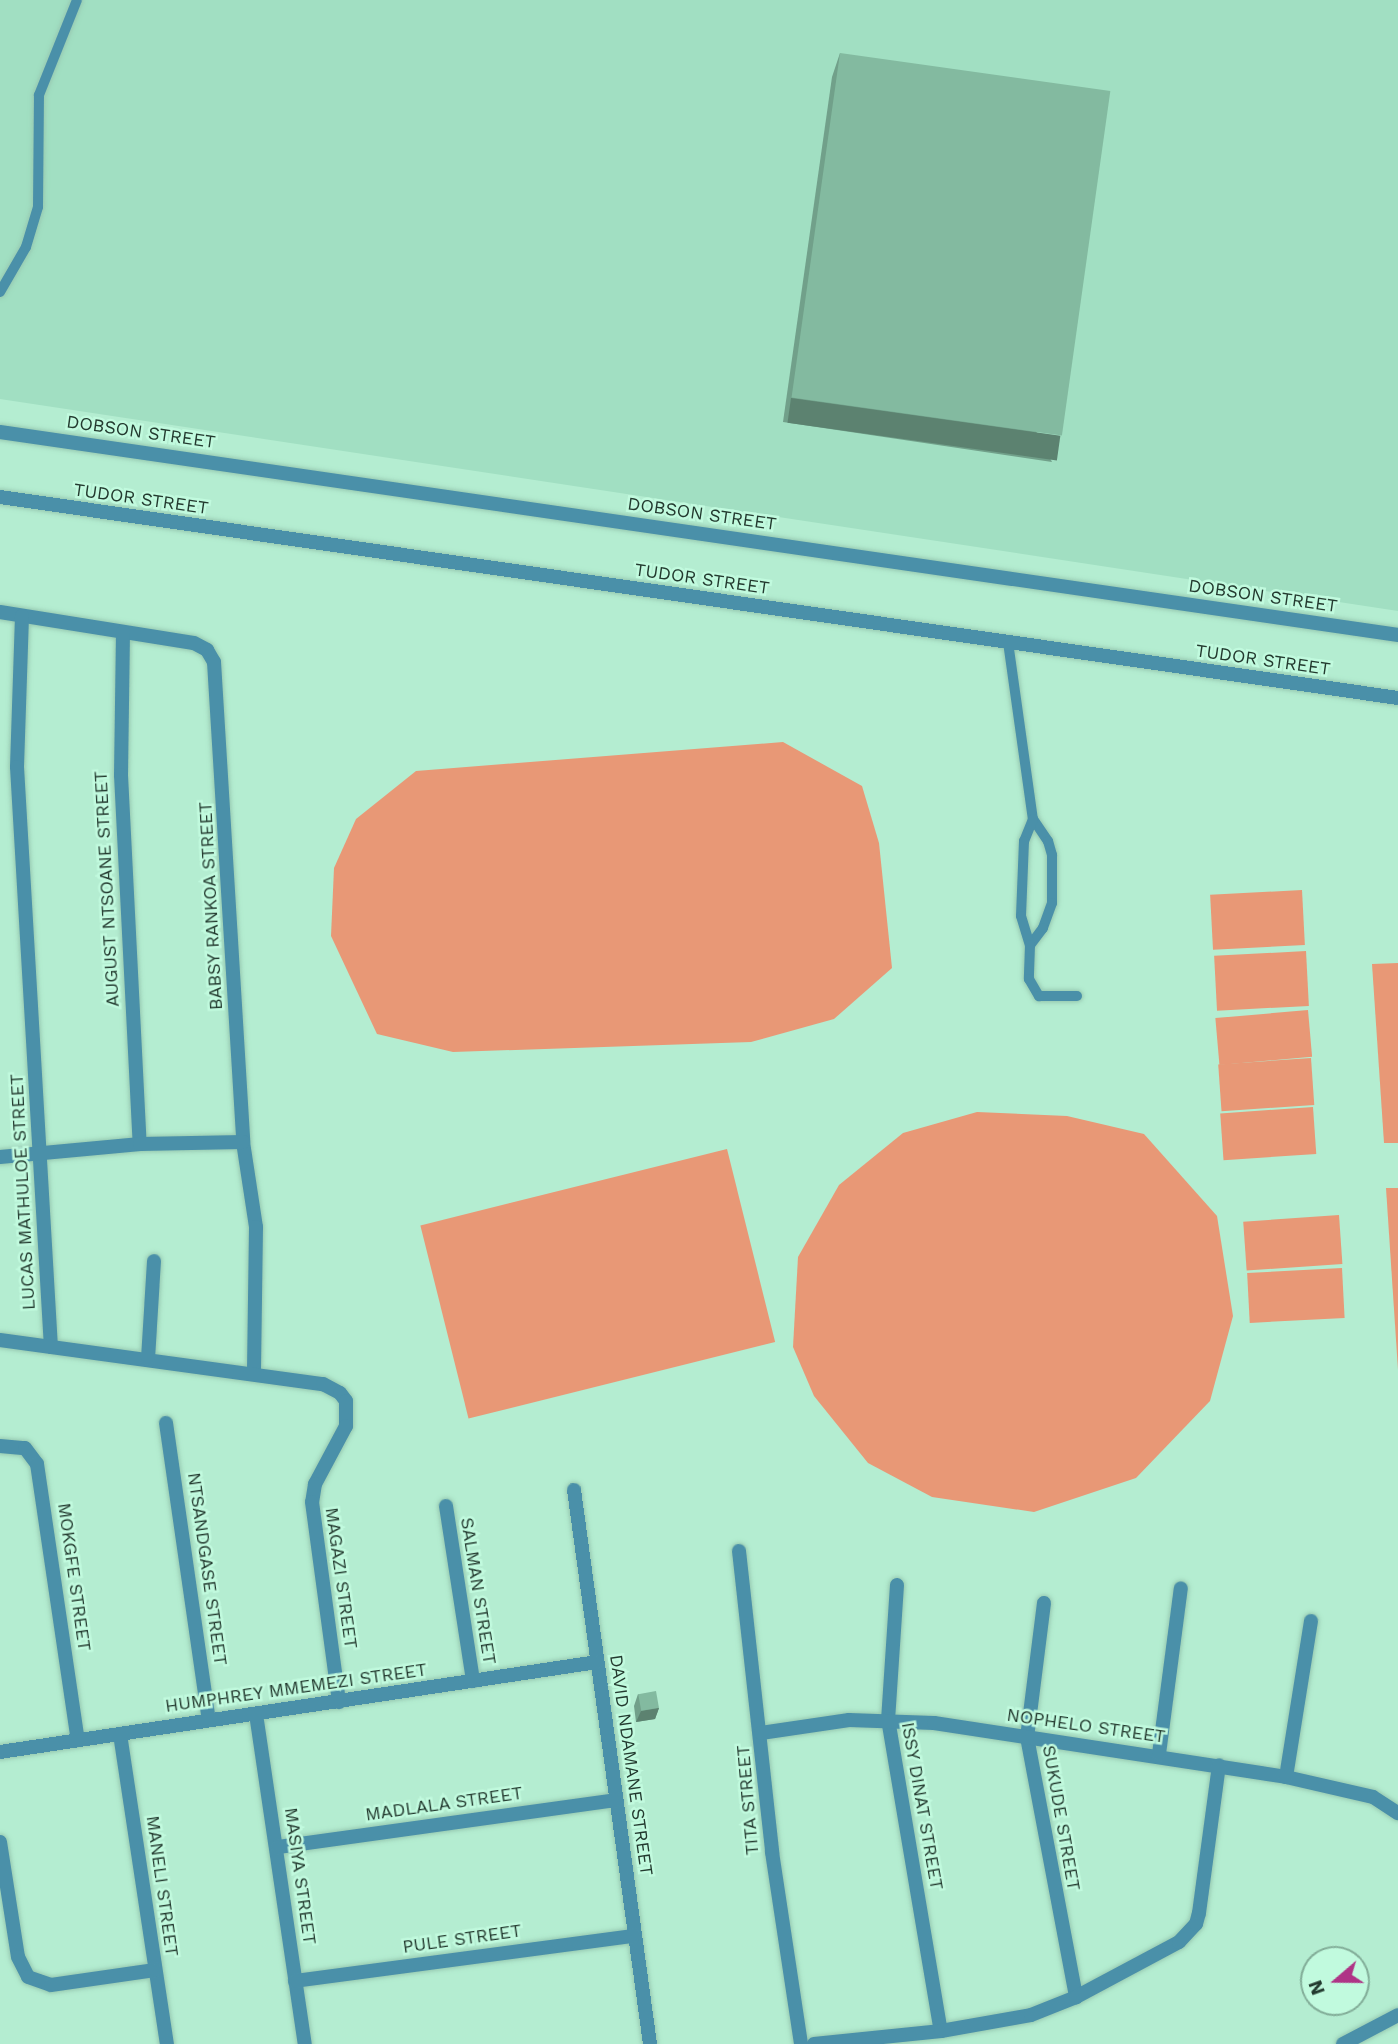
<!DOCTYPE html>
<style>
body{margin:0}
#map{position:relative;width:1398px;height:2044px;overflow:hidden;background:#b4edd1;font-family:"Work Sans",sans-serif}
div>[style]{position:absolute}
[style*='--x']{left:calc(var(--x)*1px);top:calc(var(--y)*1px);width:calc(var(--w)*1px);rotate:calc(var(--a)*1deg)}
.built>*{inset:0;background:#a1dfc2}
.green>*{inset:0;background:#e89876;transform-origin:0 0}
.roads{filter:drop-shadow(0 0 2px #97c9b1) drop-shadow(0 0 2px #97c9b1)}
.service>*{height:10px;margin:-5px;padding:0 5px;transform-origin:5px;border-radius:5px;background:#4a90a9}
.minor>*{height:14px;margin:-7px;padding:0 7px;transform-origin:7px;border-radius:7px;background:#4a90a9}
.tertiary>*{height:14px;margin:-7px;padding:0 7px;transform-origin:7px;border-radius:7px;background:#4a90a9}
.wall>*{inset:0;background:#71a08a}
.shaded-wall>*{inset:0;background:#5c8270;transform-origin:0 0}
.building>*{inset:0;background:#83baa0;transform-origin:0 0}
span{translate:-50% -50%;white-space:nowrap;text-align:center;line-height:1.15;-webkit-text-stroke:5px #c1fade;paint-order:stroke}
.street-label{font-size:18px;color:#233a2f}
.north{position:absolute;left:1300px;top:1946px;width:70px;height:70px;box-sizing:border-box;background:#c1fade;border:2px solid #82ad98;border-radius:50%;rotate:250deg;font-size:19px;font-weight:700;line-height:28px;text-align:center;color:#233a2f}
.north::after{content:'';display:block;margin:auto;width:24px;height:32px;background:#af3486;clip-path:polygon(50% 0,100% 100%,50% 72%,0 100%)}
</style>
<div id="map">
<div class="built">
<div style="clip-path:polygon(0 0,1398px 0,1398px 611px,0 399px)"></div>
</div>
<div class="green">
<div style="clip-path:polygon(783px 742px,862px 786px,879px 843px,892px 968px,834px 1019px,751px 1042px,453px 1052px,377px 1034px,331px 936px,334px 868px,356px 819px,416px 771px)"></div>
<div style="left:1302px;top:890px;width:55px;height:92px;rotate:87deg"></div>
<div style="left:1306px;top:951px;width:55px;height:92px;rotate:87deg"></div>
<div style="clip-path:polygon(1398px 963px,1398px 1143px,1384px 1143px,1372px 964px)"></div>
<div style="left:1308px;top:1010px;width:47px;height:93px;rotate:85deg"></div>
<div style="left:1311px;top:1058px;width:47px;height:93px;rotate:86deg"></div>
<div style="left:1313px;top:1107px;width:47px;height:93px;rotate:86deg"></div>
<div style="clip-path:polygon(977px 1112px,1067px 1116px,1144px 1134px,1217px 1216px,1233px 1316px,1210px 1401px,1136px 1478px,1034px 1512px,932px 1497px,868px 1463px,814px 1396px,793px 1347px,798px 1257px,839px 1185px,903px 1133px)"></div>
<div style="left:727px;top:1149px;width:199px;height:316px;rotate:76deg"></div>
<div style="clip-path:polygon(1386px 1188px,1398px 1188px,1398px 1370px)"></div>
<div style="left:1339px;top:1215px;width:49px;height:96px;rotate:86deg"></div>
<div style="left:1342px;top:1268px;width:50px;height:95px;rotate:87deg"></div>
</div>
<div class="roads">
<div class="service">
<div style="--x:0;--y:292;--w:52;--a:-60"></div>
<div style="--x:26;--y:247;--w:42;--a:-73.3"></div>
<div style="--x:38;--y:207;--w:112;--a:-89.5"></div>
<div style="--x:39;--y:95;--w:102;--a:-68.2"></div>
<div style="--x:1008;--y:642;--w:179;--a:82"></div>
<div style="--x:1033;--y:819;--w:27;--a:56"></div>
<div style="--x:1048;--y:841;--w:15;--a:74"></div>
<div style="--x:1052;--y:855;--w:48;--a:90"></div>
<div style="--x:1052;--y:903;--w:27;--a:110"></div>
<div style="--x:1043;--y:928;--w:21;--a:127"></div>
<div style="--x:1033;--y:819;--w:24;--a:112"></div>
<div style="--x:1024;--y:841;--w:75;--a:92.3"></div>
<div style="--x:1021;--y:916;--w:30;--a:73"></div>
<div style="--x:1030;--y:945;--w:34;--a:92"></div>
<div style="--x:1029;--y:979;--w:20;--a:60"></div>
<div style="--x:1039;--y:996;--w:38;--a:0"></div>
</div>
<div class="minor">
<div style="--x:0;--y:432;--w:1413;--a:8.26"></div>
<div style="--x:0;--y:612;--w:196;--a:9.1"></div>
<div style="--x:194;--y:643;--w:15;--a:28"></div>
<div style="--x:207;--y:650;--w:14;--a:60"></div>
<div style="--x:214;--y:662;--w:481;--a:86.5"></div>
<div style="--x:243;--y:1142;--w:86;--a:81.3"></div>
<div style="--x:256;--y:1227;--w:146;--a:90.8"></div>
<div style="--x:22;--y:616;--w:151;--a:91.9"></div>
<div style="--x:17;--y:767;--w:581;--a:86.65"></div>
<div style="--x:123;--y:632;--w:143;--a:90.8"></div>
<div style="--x:121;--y:775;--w:369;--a:87.1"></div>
<div style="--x:0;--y:1157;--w:141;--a:-5.3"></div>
<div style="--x:140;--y:1144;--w:103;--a:-1.1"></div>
<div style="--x:0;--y:1340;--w:326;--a:7.8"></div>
<div style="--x:323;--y:1384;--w:19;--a:28"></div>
<div style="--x:340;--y:1393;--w:10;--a:53"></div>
<div style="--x:346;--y:1401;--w:25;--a:90"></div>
<div style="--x:346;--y:1426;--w:66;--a:118.1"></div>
<div style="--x:315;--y:1484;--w:18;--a:99"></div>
<div style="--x:312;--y:1502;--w:202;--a:82.3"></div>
<div style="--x:148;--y:1359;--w:98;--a:-86.5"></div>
<div style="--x:166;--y:1423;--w:300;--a:81.8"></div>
<div style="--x:0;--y:1446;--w:25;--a:5"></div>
<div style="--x:25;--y:1448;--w:20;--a:53"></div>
<div style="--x:37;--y:1464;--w:279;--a:81.6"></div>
<div style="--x:574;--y:1490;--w:559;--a:82.19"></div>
<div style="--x:446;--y:1506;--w:177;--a:81.2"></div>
<div style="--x:739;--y:1551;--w:303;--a:83.7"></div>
<div style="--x:772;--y:1852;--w:194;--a:81.4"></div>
<div style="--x:897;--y:1585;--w:134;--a:93.8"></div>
<div style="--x:888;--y:1719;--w:316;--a:80.4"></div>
<div style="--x:1044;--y:1603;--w:135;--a:97.2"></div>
<div style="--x:1027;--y:1737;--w:265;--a:79.3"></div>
<div style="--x:256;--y:1714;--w:334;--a:81.6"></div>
<div style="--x:761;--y:1733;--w:89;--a:-8.4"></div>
<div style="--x:849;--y:1720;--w:85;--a:2"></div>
<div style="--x:934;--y:1723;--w:356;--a:8.7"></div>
<div style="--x:1286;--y:1777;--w:89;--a:12.9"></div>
<div style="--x:1373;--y:1797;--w:30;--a:33"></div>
<div style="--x:120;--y:1734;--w:314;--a:81.4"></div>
<div style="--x:0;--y:1752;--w:604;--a:-8.57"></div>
<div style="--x:1159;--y:1754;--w:167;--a:-82.5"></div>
<div style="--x:1286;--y:1777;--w:158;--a:-80.9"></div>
<div style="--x:0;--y:1842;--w:116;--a:81.1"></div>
<div style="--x:18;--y:1957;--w:22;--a:63"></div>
<div style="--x:28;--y:1977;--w:24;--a:19"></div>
<div style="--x:51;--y:1985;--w:105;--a:-8.2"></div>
<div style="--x:278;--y:1847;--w:341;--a:-7.9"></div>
<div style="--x:295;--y:1981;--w:342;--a:-7.6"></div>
<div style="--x:814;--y:2044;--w:128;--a:-5.8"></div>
<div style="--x:941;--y:2031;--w:91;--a:-10.1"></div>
<div style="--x:1031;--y:2015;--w:48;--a:-21.8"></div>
<div style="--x:1076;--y:1997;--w:117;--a:-28.1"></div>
<div style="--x:1179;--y:1942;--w:25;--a:-47"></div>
<div style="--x:1196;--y:1924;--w:11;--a:-75"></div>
<div style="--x:1199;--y:1913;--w:149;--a:-82.3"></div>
<div style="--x:1343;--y:2044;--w:62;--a:-27.8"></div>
</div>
<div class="tertiary">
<div style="--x:0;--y:497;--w:1412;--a:8.18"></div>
</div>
</div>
<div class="wall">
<div style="clip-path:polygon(840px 53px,1052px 462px,783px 422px,832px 77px)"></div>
<div style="clip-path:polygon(638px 1694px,659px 1708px,655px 1719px,636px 1722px,634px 1706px)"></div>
</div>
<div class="shaded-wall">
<div style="left:791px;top:398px;width:272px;height:25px;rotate:8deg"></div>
<div style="clip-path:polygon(659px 1708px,655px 1719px,636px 1722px,641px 1711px)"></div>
</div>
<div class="building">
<div style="left:840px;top:53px;width:273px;height:348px;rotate:8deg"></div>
<div style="left:656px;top:1691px;width:17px;height:18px;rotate:80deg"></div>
</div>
<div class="street-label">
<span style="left:141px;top:432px;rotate:8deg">DOBSON STREET</span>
<span style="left:141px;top:499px;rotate:8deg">TUDOR STREET</span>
<span style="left:702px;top:514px;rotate:8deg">DOBSON STREET</span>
<span style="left:702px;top:579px;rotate:8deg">TUDOR STREET</span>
<span style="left:1263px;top:596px;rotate:8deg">DOBSON STREET</span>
<span style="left:1263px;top:660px;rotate:8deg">TUDOR STREET</span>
<span style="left:107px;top:889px;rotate:-93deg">AUGUST NTSOANE STREET</span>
<span style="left:211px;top:906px;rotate:-93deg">BABSY RANKOA STREET</span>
<span style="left:23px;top:1192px;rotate:-93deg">LUCAS MATHULOE STREET</span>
<span style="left:207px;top:1569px;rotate:82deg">NTSANDGASE STREET</span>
<span style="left:74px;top:1577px;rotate:82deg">MOKGFE STREET</span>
<span style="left:341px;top:1578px;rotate:82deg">MAGAZI STREET</span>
<span style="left:478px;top:1591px;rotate:81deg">SALMAN STREET</span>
<span style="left:296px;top:1688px;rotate:-8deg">HUMPHREY MMEMEZI STREET</span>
<span style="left:1086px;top:1726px;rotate:8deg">NOPHELO STREET</span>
<span style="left:631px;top:1765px;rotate:82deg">DAVID NDAMANE STREET</span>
<span style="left:748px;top:1800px;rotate:-95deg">TITA STREET</span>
<span style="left:444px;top:1804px;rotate:-8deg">MADLALA STREET</span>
<span style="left:922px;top:1806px;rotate:80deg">ISSY DINAT STREET</span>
<span style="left:1061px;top:1818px;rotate:80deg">SUKUDE STREET</span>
<span style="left:300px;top:1876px;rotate:82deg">MASIYA STREET</span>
<span style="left:162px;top:1886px;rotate:82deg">MANELI STREET</span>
<span style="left:462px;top:1939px;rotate:-8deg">PULE STREET</span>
</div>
<div class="north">N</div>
</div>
